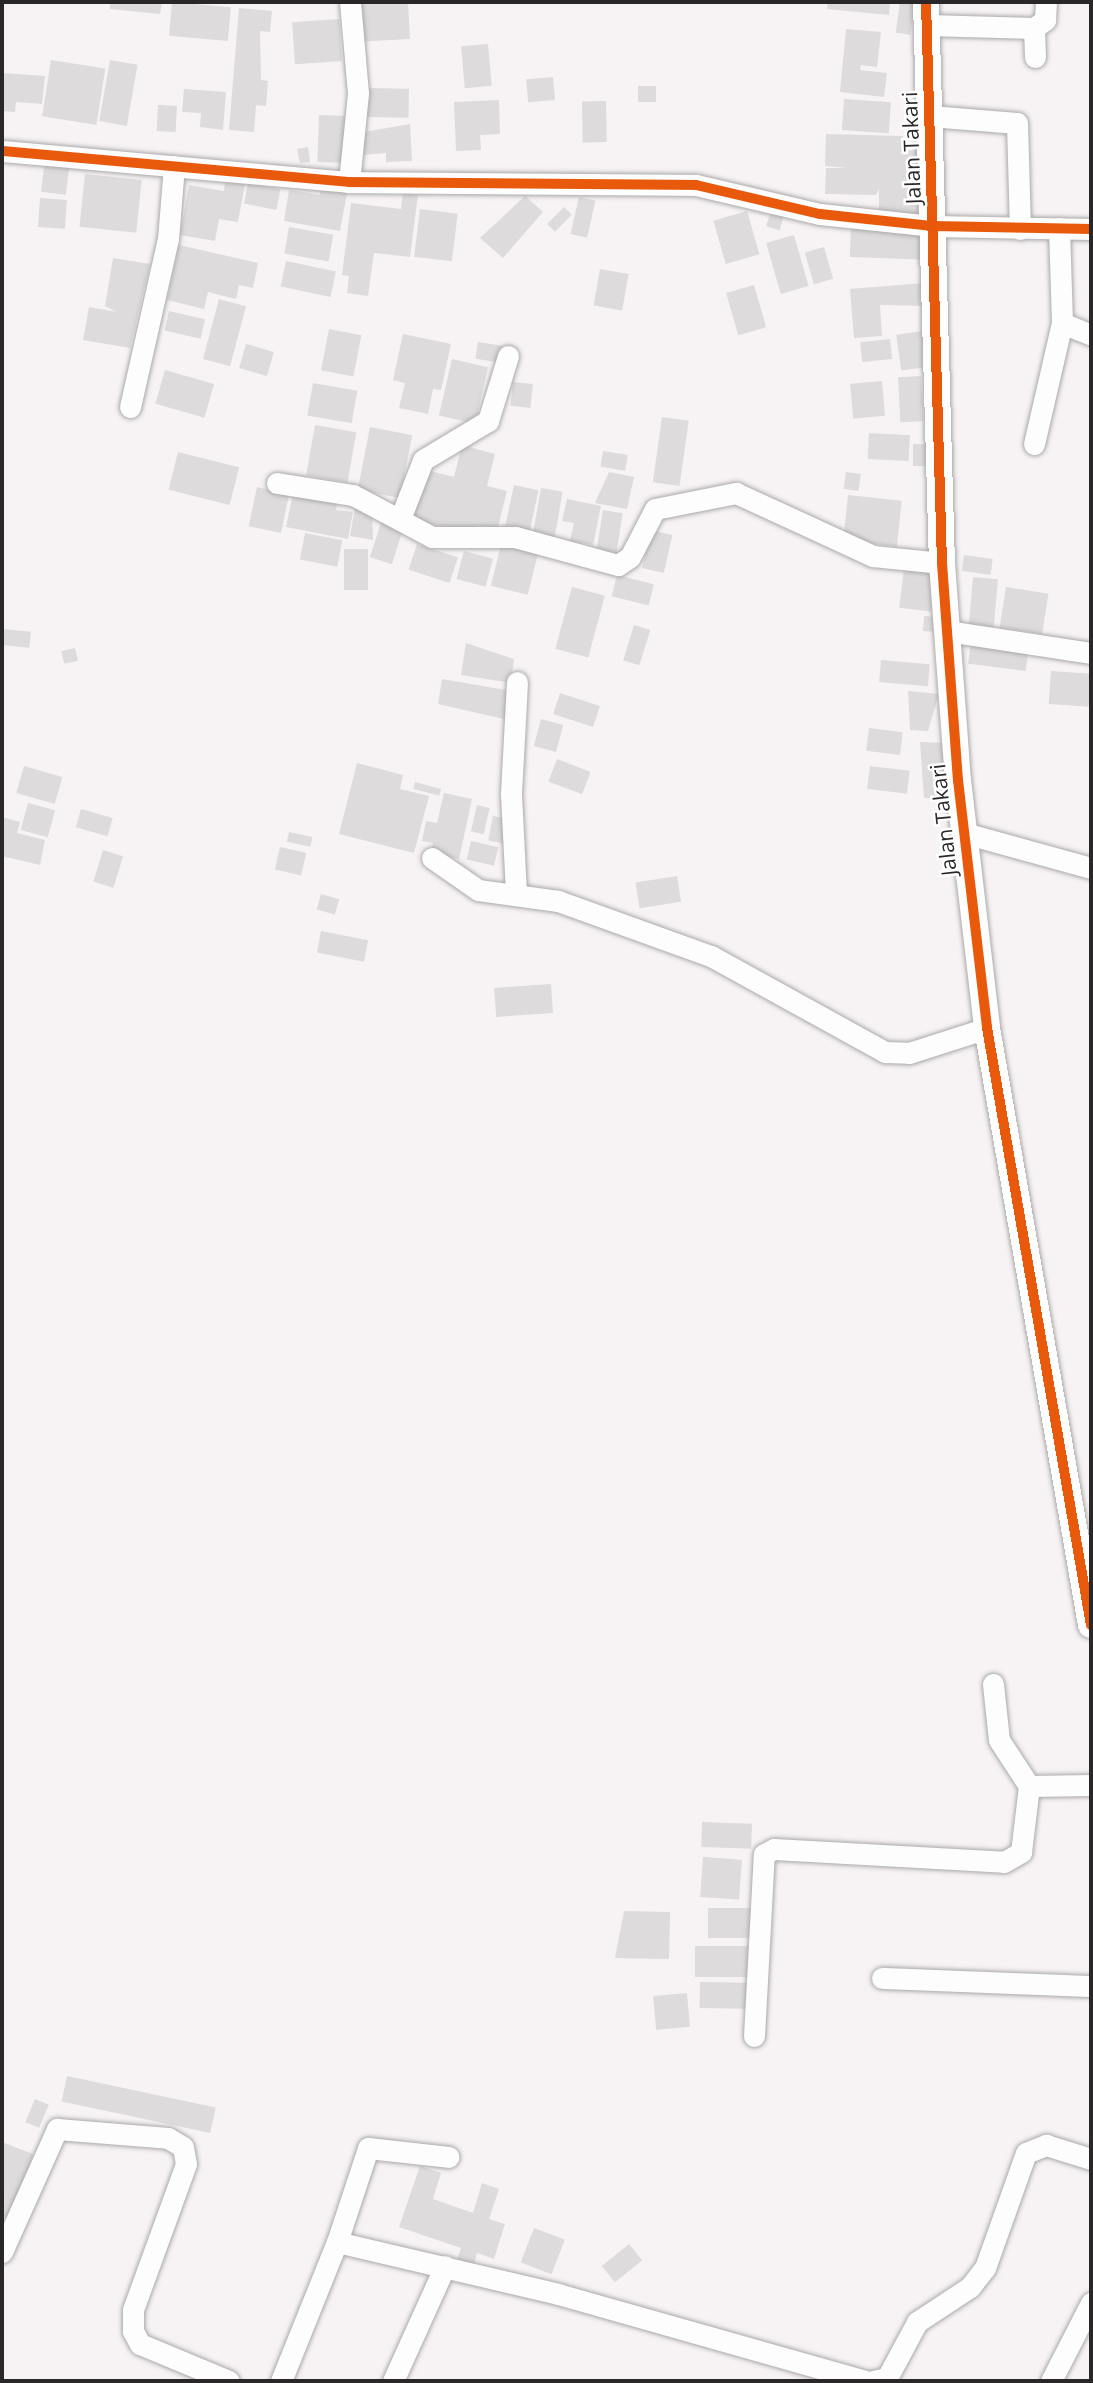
<!DOCTYPE html>
<style>
body{margin:0}
#map{position:relative;width:1093px;height:2383px;overflow:hidden;background:#f7f3f4;font-family:"Open Sans",sans-serif}
div>[style]{position:absolute}
[style*='--x']{left:calc(var(--x)*1px);top:calc(var(--y)*1px);width:calc(var(--w)*1px);rotate:calc(var(--a)*1deg)}
.building>*{inset:0;background:#dddbdb;transform-origin:0 0}
.roads{filter:drop-shadow(0 0 2px #aba9a9) drop-shadow(0 0 2px #aba9a9)}
.minor>*{height:21px;margin:-10.5px;padding:0 10.5px;transform-origin:10.5px;border-radius:10.5px;background:#fefdfd}
.tertiary>*{height:26px;margin:-13px;padding:0 13px;transform-origin:13px;border-radius:13px;background:#fefdfd}
.cycleway>*{height:10px;margin:-5px;padding:0 5px;transform-origin:5px;border-radius:5px;background:#e8590c}
span{translate:-50% -50%;white-space:nowrap;text-align:center;line-height:1.15;-webkit-text-stroke:5px #fff;paint-order:stroke}
.street-label{font-size:21px;color:#292727}
.frame{position:absolute;inset:0;border:4px solid #292727;pointer-events:none}
</style>
<div id="map">
<div class="building">
<div style="clip-path:polygon(110px 2px,162px 2px,160px 14px,110px 9px)"></div>
<div style="left:172px;top:2px;width:59px;height:34px;rotate:5deg"></div>
<div style="left:408px;top:2px;width:37px;height:47px;rotate:87deg"></div>
<div style="clip-path:polygon(828px 2px,890px 2px,889px 15px,827px 9px)"></div>
<div style="left:900px;top:2px;width:15px;height:31px;rotate:8deg"></div>
<div style="clip-path:polygon(239px 8px,272px 11px,270px 32px,260px 31px,261px 80px,268px 81px,266px 106px,256px 105px,254px 132px,229px 130px)"></div>
<div style="left:339px;top:19px;width:42px;height:47px;rotate:86deg"></div>
<div style="clip-path:polygon(846px 29px,881px 32px,877px 67px,861px 65px,860px 70px,887px 73px,884px 97px,840px 92px)"></div>
<div style="left:488px;top:44px;width:42px;height:27px;rotate:85deg"></div>
<div style="left:51px;top:60px;width:55px;height:57px;rotate:9deg"></div>
<div style="left:110px;top:60px;width:28px;height:62px;rotate:10deg"></div>
<div style="clip-path:polygon(2px 73px,45px 76px,42px 104px,16px 102px,15px 112px,2px 111px)"></div>
<div style="left:553px;top:77px;width:23px;height:27px;rotate:85deg"></div>
<div style="left:638px;top:86px;width:18px;height:16px"></div>
<div style="left:366px;top:88px;width:43px;height:29px;rotate:1deg"></div>
<div style="clip-path:polygon(184px 89px,226px 92px,223px 130px,200px 127px,201px 113px,182px 112px)"></div>
<div style="left:844px;top:99px;width:47px;height:31px;rotate:4deg"></div>
<div style="clip-path:polygon(499px 100px,500px 134px,480px 135px,481px 150px,456px 151px,454px 102px)"></div>
<div style="left:606px;top:101px;width:41px;height:24px;rotate:89deg"></div>
<div style="left:158px;top:105px;width:19px;height:26px;rotate:3deg"></div>
<div style="left:319px;top:115px;width:30px;height:47px;rotate:2deg"></div>
<div style="clip-path:polygon(410px 124px,412px 161px,386px 162px,386px 153px,364px 155px,364px 132px)"></div>
<div style="clip-path:polygon(826px 134px,903px 136px,903px 150px,925px 151px,917px 214px,879px 213px,879px 189px,876px 195px,825px 194px,826px 168px,848px 168px,825px 166px)"></div>
<div style="clip-path:polygon(308px 147px,310px 162px,300px 163px,297px 149px)"></div>
<div style="left:45px;top:159px;width:25px;height:33px;rotate:7deg"></div>
<div style="left:85px;top:174px;width:57px;height:53px;rotate:6deg"></div>
<div style="clip-path:polygon(225px 181px,245px 184px,238px 222px,219px 219px,215px 241px,180px 235px,189px 185px,224px 191px)"></div>
<div style="left:248px;top:183px;width:33px;height:21px;rotate:11deg"></div>
<div style="clip-path:polygon(321px 188px,347px 193px,340px 231px,284px 221px,289px 190px,320px 195px)"></div>
<div style="clip-path:polygon(403px 193px,418px 195px,410px 257px,374px 253px,368px 296px,347px 293px,349px 276px,342px 275px,351px 203px,401px 209px)"></div>
<div style="clip-path:polygon(525px 196px,543px 212px,503px 258px,480px 238px)"></div>
<div style="left:579px;top:197px;width:17px;height:38px;rotate:13deg"></div>
<div style="left:40px;top:198px;width:27px;height:29px;rotate:4deg"></div>
<div style="left:564px;top:207px;width:11px;height:24px;rotate:45deg"></div>
<div style="left:772px;top:207px;width:14px;height:20px;rotate:17deg"></div>
<div style="left:420px;top:209px;width:38px;height:48px;rotate:7deg"></div>
<div style="left:747px;top:211px;width:45px;height:35px;rotate:74deg"></div>
<div style="left:851px;top:226px;width:71px;height:31px;rotate:2deg"></div>
<div style="left:289px;top:227px;width:45px;height:27px;rotate:10deg"></div>
<div style="left:794px;top:235px;width:53px;height:29px;rotate:74deg"></div>
<div style="clip-path:polygon(179px 245px,258px 263px,253px 288px,239px 285px,236px 299px,208px 292px,204px 309px,167px 300px)"></div>
<div style="left:824px;top:247px;width:33px;height:20px;rotate:74deg"></div>
<div style="clip-path:polygon(113px 258px,150px 264px,130px 348px,83px 340px,89px 307px,117px 312px,105px 306px)"></div>
<div style="left:286px;top:261px;width:51px;height:26px;rotate:12deg"></div>
<div style="left:600px;top:269px;width:29px;height:37px;rotate:10deg"></div>
<div style="clip-path:polygon(924px 283px,926px 306px,880px 305px,882px 336px,854px 338px,850px 289px)"></div>
<div style="left:754px;top:285px;width:44px;height:29px;rotate:74deg"></div>
<div style="left:219px;top:299px;width:28px;height:62px;rotate:15deg"></div>
<div style="left:169px;top:311px;width:37px;height:20px;rotate:13deg"></div>
<div style="left:329px;top:329px;width:33px;height:42px;rotate:11deg"></div>
<div style="left:923px;top:331px;width:36px;height:27px;rotate:82deg"></div>
<div style="clip-path:polygon(403px 334px,451px 344px,441px 390px,433px 389px,428px 414px,399px 408px,405px 383px,393px 380px)"></div>
<div style="left:890px;top:339px;width:20px;height:30px;rotate:84deg"></div>
<div style="left:478px;top:342px;width:26px;height:17px;rotate:9deg"></div>
<div style="left:246px;top:344px;width:29px;height:25px;rotate:16deg"></div>
<div style="left:452px;top:359px;width:37px;height:58px;rotate:13deg"></div>
<div style="left:165px;top:370px;width:51px;height:35px;rotate:16deg"></div>
<div style="left:921px;top:376px;width:45px;height:23px;rotate:87deg"></div>
<div style="left:882px;top:381px;width:35px;height:32px;rotate:85deg"></div>
<div style="left:513px;top:382px;width:20px;height:24px;rotate:6deg"></div>
<div style="left:313px;top:383px;width:45px;height:33px;rotate:10deg"></div>
<div style="left:662px;top:417px;width:27px;height:66px;rotate:8deg"></div>
<div style="left:315px;top:425px;width:42px;height:51px;rotate:10deg"></div>
<div style="left:370px;top:427px;width:43px;height:64px;rotate:11deg"></div>
<div style="left:869px;top:433px;width:41px;height:26px;rotate:3deg"></div>
<div style="left:913px;top:444px;width:20px;height:22px"></div>
<div style="clip-path:polygon(462px 445px,495px 454px,487px 486px,507px 491px,497px 531px,477px 525px,474px 535px,413px 519px,426px 470px,454px 477px)"></div>
<div style="left:603px;top:451px;width:25px;height:16px;rotate:9deg"></div>
<div style="left:178px;top:452px;width:63px;height:39px;rotate:14deg"></div>
<div style="clip-path:polygon(609px 472px,634px 477px,627px 509px,595px 503px)"></div>
<div style="left:846px;top:472px;width:15px;height:17px;rotate:8deg"></div>
<div style="left:514px;top:485px;width:25px;height:43px;rotate:12deg"></div>
<div style="left:257px;top:487px;width:33px;height:40px;rotate:12deg"></div>
<div style="left:541px;top:488px;width:22px;height:47px;rotate:10deg"></div>
<div style="clip-path:polygon(294px 489px,338px 498px,336px 510px,353px 512px,348px 539px,286px 527px)"></div>
<div style="left:848px;top:495px;width:54px;height:46px;rotate:6deg"></div>
<div style="clip-path:polygon(567px 499px,601px 506px,593px 545px,570px 541px,574px 523px,562px 521px)"></div>
<div style="clip-path:polygon(356px 502px,372px 505px,373px 540px,350px 536px)"></div>
<div style="left:603px;top:510px;width:20px;height:46px;rotate:9deg"></div>
<div style="left:382px;top:520px;width:23px;height:39px;rotate:18deg"></div>
<div style="left:651px;top:530px;width:22px;height:39px;rotate:13deg"></div>
<div style="left:305px;top:533px;width:38px;height:27px;rotate:11deg"></div>
<div style="left:502px;top:541px;width:38px;height:46px;rotate:14deg"></div>
<div style="left:417px;top:544px;width:43px;height:27px;rotate:18deg"></div>
<div style="left:344px;top:549px;width:24px;height:41px"></div>
<div style="left:464px;top:551px;width:30px;height:29px;rotate:15deg"></div>
<div style="left:964px;top:555px;width:29px;height:16px;rotate:8deg"></div>
<div style="left:904px;top:569px;width:32px;height:39px;rotate:7deg"></div>
<div style="left:617px;top:575px;width:38px;height:22px;rotate:14deg"></div>
<div style="left:973px;top:577px;width:25px;height:48px;rotate:5deg"></div>
<div style="left:572px;top:587px;width:34px;height:64px;rotate:15deg"></div>
<div style="left:1006px;top:587px;width:43px;height:41px;rotate:9deg"></div>
<div style="left:924px;top:616px;width:14px;height:15px;rotate:4deg"></div>
<div style="left:634px;top:625px;width:17px;height:37px;rotate:17deg"></div>
<div style="left:4px;top:629px;width:27px;height:16px;rotate:6deg"></div>
<div style="left:971px;top:641px;width:58px;height:23px;rotate:7deg"></div>
<div style="clip-path:polygon(466px 643px,514px 659px,511px 683px,461px 675px)"></div>
<div style="left:75px;top:648px;width:13px;height:14px;rotate:77deg"></div>
<div style="left:881px;top:660px;width:49px;height:22px;rotate:5deg"></div>
<div style="left:1051px;top:671px;width:40px;height:33px;rotate:4deg"></div>
<div style="clip-path:polygon(442px 679px,512px 691px,508px 720px,438px 704px)"></div>
<div style="clip-path:polygon(908px 691px,939px 694px,928px 731px,910px 730px)"></div>
<div style="left:560px;top:693px;width:42px;height:22px;rotate:18deg"></div>
<div style="left:541px;top:719px;width:23px;height:28px;rotate:15deg"></div>
<div style="left:869px;top:728px;width:34px;height:23px;rotate:7deg"></div>
<div style="clip-path:polygon(920px 742px,947px 743px,944px 799px,924px 798px)"></div>
<div style="left:557px;top:759px;width:36px;height:24px;rotate:21deg"></div>
<div style="clip-path:polygon(357px 763px,403px 775px,400px 789px,429px 796px,414px 853px,339px 834px)"></div>
<div style="left:24px;top:766px;width:40px;height:28px;rotate:16deg"></div>
<div style="left:870px;top:766px;width:40px;height:23px;rotate:7deg"></div>
<div style="left:415px;top:782px;width:27px;height:7px;rotate:15deg"></div>
<div style="clip-path:polygon(444px 793px,472px 799px,459px 859px,431px 853px,433px 843px,422px 841px,426px 821px,437px 823px)"></div>
<div style="left:28px;top:803px;width:28px;height:28px;rotate:15deg"></div>
<div style="left:477px;top:805px;width:13px;height:27px;rotate:13deg"></div>
<div style="left:81px;top:809px;width:33px;height:19px;rotate:16deg"></div>
<div style="left:493px;top:816px;width:16px;height:25px;rotate:11deg"></div>
<div style="clip-path:polygon(2px 817px,20px 822px,17px 833px,45px 840px,40px 865px,2px 856px)"></div>
<div style="left:289px;top:832px;width:24px;height:10px;rotate:12deg"></div>
<div style="left:471px;top:841px;width:28px;height:19px;rotate:13deg"></div>
<div style="left:280px;top:847px;width:27px;height:23px;rotate:13deg"></div>
<div style="left:103px;top:850px;width:21px;height:33px;rotate:17deg"></div>
<div style="left:677px;top:876px;width:26px;height:42px;rotate:81deg"></div>
<div style="left:321px;top:894px;width:19px;height:16px;rotate:16deg"></div>
<div style="left:321px;top:931px;width:48px;height:22px;rotate:11deg"></div>
<div style="left:551px;top:984px;width:29px;height:57px;rotate:86deg"></div>
<div style="left:702px;top:1822px;width:50px;height:25px;rotate:2deg"></div>
<div style="left:703px;top:1857px;width:39px;height:40px;rotate:4deg"></div>
<div style="left:708px;top:1908px;width:43px;height:30px"></div>
<div style="clip-path:polygon(624px 1911px,670px 1912px,669px 1959px,615px 1958px)"></div>
<div style="left:695px;top:1946px;width:54px;height:31px"></div>
<div style="left:700px;top:1982px;width:47px;height:26px;rotate:1deg"></div>
<div style="left:687px;top:1993px;width:34px;height:34px;rotate:85deg"></div>
<div style="left:67px;top:2076px;width:152px;height:26px;rotate:12deg"></div>
<div style="left:35px;top:2099px;width:15px;height:25px;rotate:23deg"></div>
<div style="clip-path:polygon(2px 2142px,33px 2154px,13px 2220px,2px 2215px)"></div>
<div style="clip-path:polygon(420px 2166px,441px 2173px,433px 2199px,473px 2213px,482px 2183px,499px 2189px,489px 2219px,505px 2224px,494px 2259px,477px 2253px,474px 2264px,457px 2259px,461px 2248px,399px 2227px)"></div>
<div style="left:534px;top:2228px;width:33px;height:37px;rotate:21deg"></div>
<div style="left:629px;top:2244px;width:21px;height:35px;rotate:51deg"></div>
</div>
<div class="roads">
<div class="minor">
<div style="--x:927;--y:25;--w:107;--a:1.6"></div>
<div style="--x:1034;--y:28;--w:14;--a:-36"></div>
<div style="--x:1045;--y:20;--w:18;--a:-87"></div>
<div style="--x:1034;--y:28;--w:29;--a:88"></div>
<div style="--x:930;--y:116;--w:87;--a:4.6"></div>
<div style="--x:1017;--y:123;--w:106;--a:88.4"></div>
<div style="--x:2;--y:151;--w:348;--a:5.1"></div>
<div style="--x:349;--y:182;--w:347;--a:0.5"></div>
<div style="--x:696;--y:185;--w:127;--a:13.2"></div>
<div style="--x:820;--y:214;--w:114;--a:6.1"></div>
<div style="--x:933;--y:226;--w:158;--a:1.1"></div>
<div style="--x:349;--y:182;--w:89;--a:-84.2"></div>
<div style="--x:358;--y:93;--w:91;--a:-95"></div>
<div style="--x:1062;--y:323;--w:31;--a:22"></div>
<div style="--x:130;--y:407;--w:172;--a:-77.3"></div>
<div style="--x:168;--y:239;--w:73;--a:-85.3"></div>
<div style="--x:1034;--y:444;--w:124;--a:-77"></div>
<div style="--x:1062;--y:323;--w:95;--a:-91.8"></div>
<div style="--x:277;--y:483;--w:77;--a:9"></div>
<div style="--x:353;--y:495;--w:89;--a:28"></div>
<div style="--x:432;--y:537;--w:83;--a:0"></div>
<div style="--x:515;--y:537;--w:107;--a:15.2"></div>
<div style="--x:618;--y:565;--w:14;--a:-34"></div>
<div style="--x:630;--y:557;--w:54;--a:-62.5"></div>
<div style="--x:655;--y:509;--w:83;--a:-11.2"></div>
<div style="--x:736;--y:493;--w:151;--a:24.7"></div>
<div style="--x:873;--y:556;--w:69;--a:5.8"></div>
<div style="--x:400;--y:519;--w:63;--a:-68.7"></div>
<div style="--x:423;--y:460;--w:76;--a:-31"></div>
<div style="--x:488;--y:421;--w:68;--a:-72.9"></div>
<div style="--x:947;--y:631;--w:146;--a:8.7"></div>
<div style="--x:964;--y:833;--w:132;--a:15.4"></div>
<div style="--x:432;--y:858;--w:56;--a:34.8"></div>
<div style="--x:478;--y:890;--w:81;--a:7.8"></div>
<div style="--x:558;--y:901;--w:163;--a:19.8"></div>
<div style="--x:711;--y:956;--w:199;--a:28.9"></div>
<div style="--x:885;--y:1052;--w:24;--a:2"></div>
<div style="--x:909;--y:1053;--w:82;--a:-17.8"></div>
<div style="--x:516;--y:893;--w:100;--a:-92.9"></div>
<div style="--x:511;--y:793;--w:111;--a:-86.9"></div>
<div style="--x:993;--y:1684;--w:56;--a:83.9"></div>
<div style="--x:999;--y:1740;--w:55;--a:56.9"></div>
<div style="--x:882;--y:1978;--w:209;--a:2.2"></div>
<div style="--x:754;--y:2036;--w:182;--a:-86.9"></div>
<div style="--x:764;--y:1854;--w:11;--a:-27"></div>
<div style="--x:774;--y:1849;--w:230;--a:3.2"></div>
<div style="--x:1004;--y:1862;--w:20;--a:-30"></div>
<div style="--x:1021;--y:1852;--w:66;--a:-83.1"></div>
<div style="--x:1029;--y:1786;--w:62;--a:-0.9"></div>
<div style="--x:337;--y:2242;--w:99;--a:-71.7"></div>
<div style="--x:368;--y:2148;--w:81;--a:6.3"></div>
<div style="--x:2;--y:2252;--w:135;--a:-65.9"></div>
<div style="--x:57;--y:2129;--w:111;--a:4.6"></div>
<div style="--x:168;--y:2138;--w:17;--a:31"></div>
<div style="--x:183;--y:2147;--w:17;--a:80"></div>
<div style="--x:186;--y:2164;--w:155;--a:110"></div>
<div style="--x:133;--y:2310;--w:21;--a:90"></div>
<div style="--x:133;--y:2331;--w:15;--a:62"></div>
<div style="--x:140;--y:2344;--w:96;--a:22.6"></div>
<div style="--x:281;--y:2381;--w:150;--a:-68.1"></div>
<div style="--x:337;--y:2242;--w:227;--a:13.2"></div>
<div style="--x:558;--y:2294;--w:319;--a:15.8"></div>
<div style="--x:393;--y:2381;--w:126;--a:-65.7"></div>
<div style="--x:873;--y:2381;--w:14;--a:-12"></div>
<div style="--x:887;--y:2378;--w:64;--a:-61.8"></div>
<div style="--x:917;--y:2322;--w:64;--a:-33.4"></div>
<div style="--x:970;--y:2287;--w:24;--a:-52"></div>
<div style="--x:985;--y:2268;--w:122;--a:-70.4"></div>
<div style="--x:1026;--y:2153;--w:22;--a:-22"></div>
<div style="--x:1046;--y:2145;--w:47;--a:17.3"></div>
<div style="--x:1051;--y:2381;--w:88;--a:-62.9"></div>
</div>
<div class="tertiary">
<div style="--x:926;--y:2;--w:561;--a:88.37"></div>
<div style="--x:942;--y:563;--w:218;--a:85.8"></div>
<div style="--x:958;--y:780;--w:250;--a:83.3"></div>
<div style="--x:987;--y:1028;--w:606;--a:80.12"></div>
</div>
</div>
<div class="cycleway">
<div style="--x:926;--y:2;--w:561;--a:88.37"></div>
<div style="--x:942;--y:563;--w:218;--a:85.8"></div>
<div style="--x:958;--y:780;--w:250;--a:83.3"></div>
<div style="--x:987;--y:1028;--w:606;--a:80.12"></div>
<div style="--x:2;--y:151;--w:348;--a:5.1"></div>
<div style="--x:349;--y:182;--w:347;--a:0.5"></div>
<div style="--x:696;--y:185;--w:127;--a:13.2"></div>
<div style="--x:820;--y:214;--w:114;--a:6.1"></div>
<div style="--x:933;--y:226;--w:158;--a:1.1"></div>
</div>
<div class="street-label">
<span style="left:911px;top:148px;rotate:-92deg">Jalan Takari</span>
<span style="left:943px;top:820px;rotate:-96deg">Jalan Takari</span>
</div>
<div class="frame"></div>
</div>
